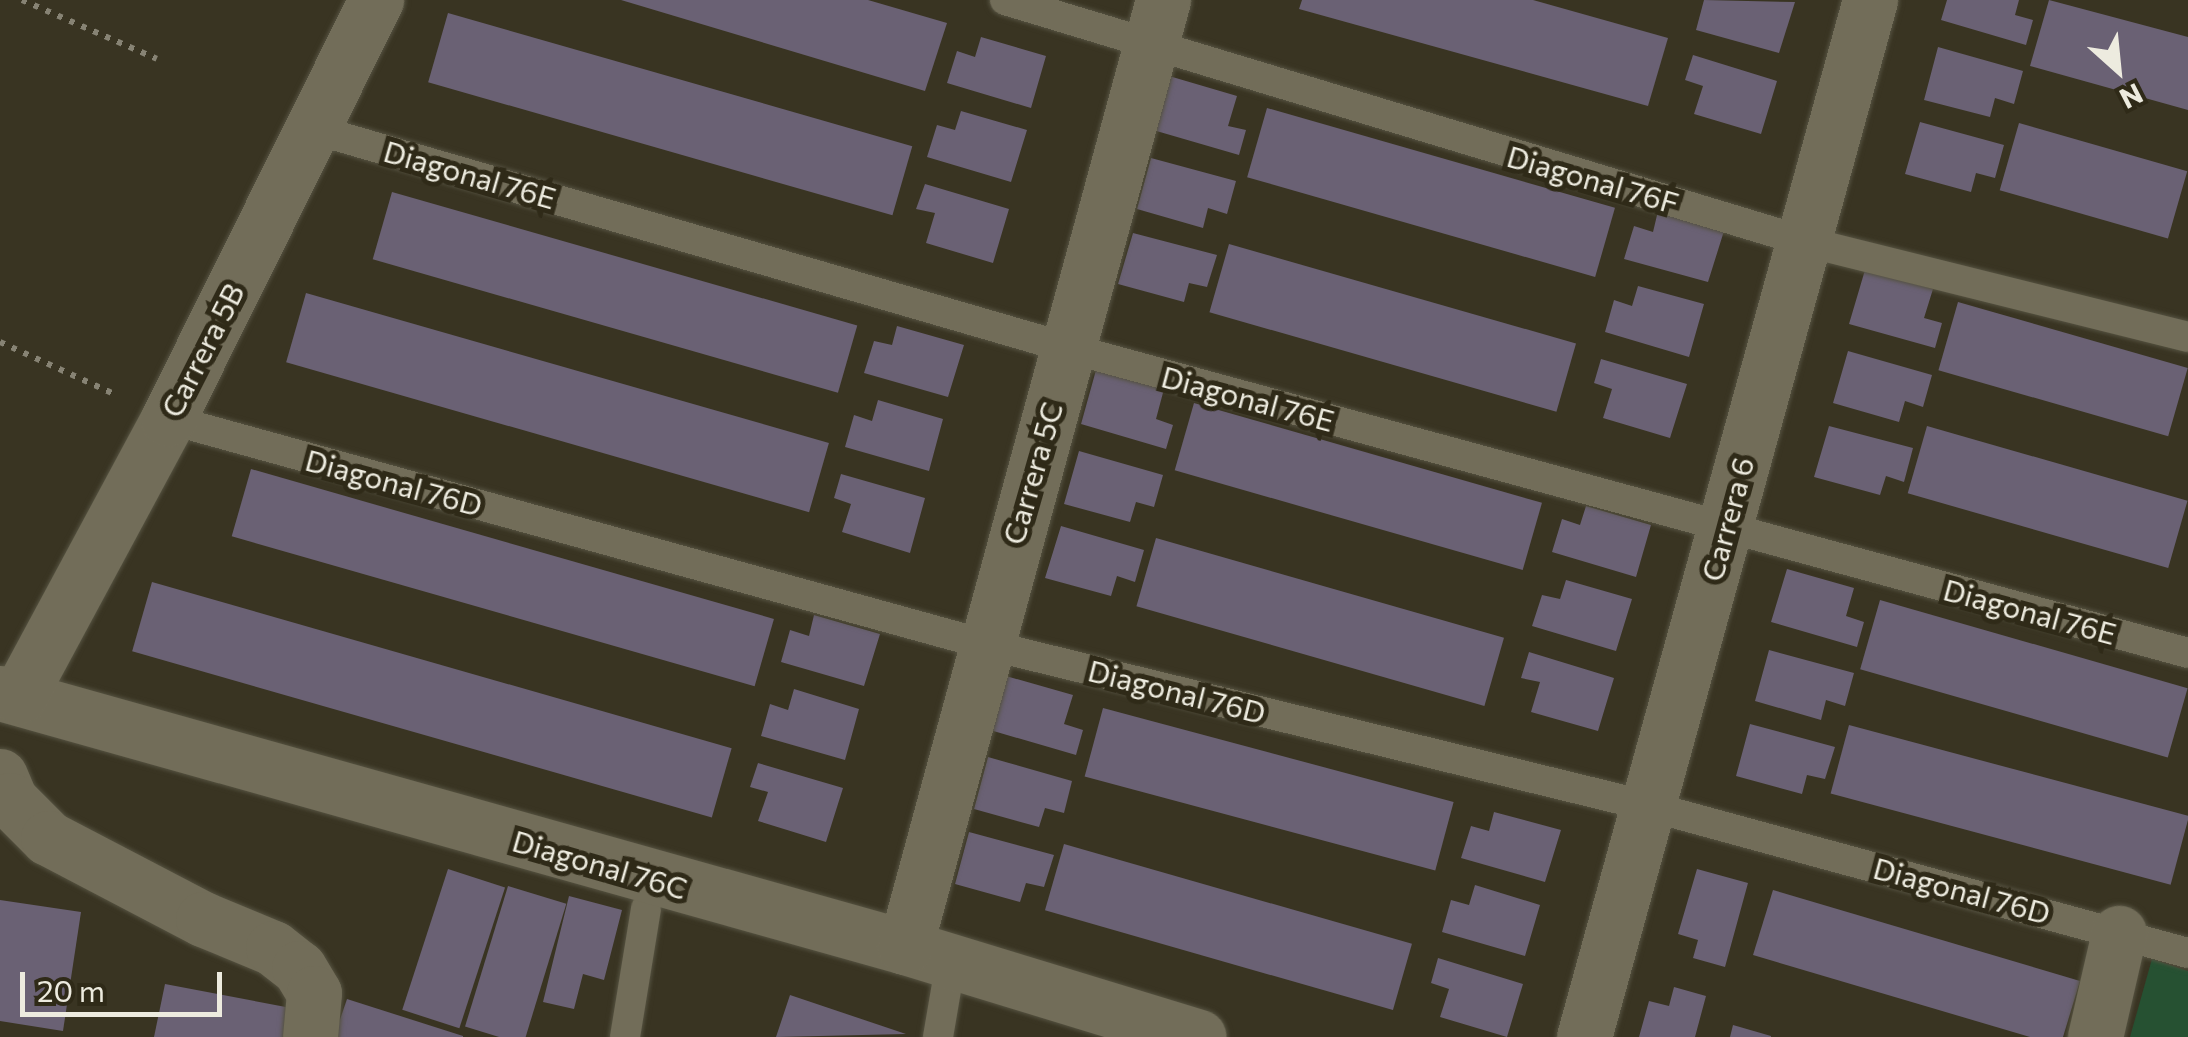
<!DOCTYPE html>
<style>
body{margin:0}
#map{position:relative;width:2188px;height:1037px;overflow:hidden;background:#393422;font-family:Commissioner,sans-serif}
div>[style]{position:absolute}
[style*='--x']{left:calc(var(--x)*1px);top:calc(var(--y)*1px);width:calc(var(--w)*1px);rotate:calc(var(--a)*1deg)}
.green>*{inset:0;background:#265132}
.building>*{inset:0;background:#6a6174;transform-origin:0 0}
.path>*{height:6px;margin-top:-3px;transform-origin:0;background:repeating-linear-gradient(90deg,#878374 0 5px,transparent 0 13px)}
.roads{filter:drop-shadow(0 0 2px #555241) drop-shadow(0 0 2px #555241)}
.lane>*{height:30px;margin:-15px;padding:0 15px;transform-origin:15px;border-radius:15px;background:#726d59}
.street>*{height:55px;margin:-27.5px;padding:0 27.5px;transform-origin:27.5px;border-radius:27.5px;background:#726d59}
span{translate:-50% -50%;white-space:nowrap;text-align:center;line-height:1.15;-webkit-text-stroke:10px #2f2a18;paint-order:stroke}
.street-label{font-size:30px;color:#edebdf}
.north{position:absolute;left:2068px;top:20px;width:100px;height:100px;-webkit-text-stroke:8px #2f2a18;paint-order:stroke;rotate:153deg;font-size:28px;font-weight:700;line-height:40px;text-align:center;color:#edebdf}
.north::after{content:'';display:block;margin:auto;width:35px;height:45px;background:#edebdf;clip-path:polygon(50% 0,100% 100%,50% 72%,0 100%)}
.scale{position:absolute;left:20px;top:972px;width:202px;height:45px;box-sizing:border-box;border:5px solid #edebdf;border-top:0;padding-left:12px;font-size:30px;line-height:35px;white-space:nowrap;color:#edebdf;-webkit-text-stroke:8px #2f2a18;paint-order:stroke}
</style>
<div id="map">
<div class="green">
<div style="clip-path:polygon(2152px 959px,2188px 971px,2188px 1037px,2130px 1037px)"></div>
</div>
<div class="building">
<div style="clip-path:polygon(621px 0,868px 0,947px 23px,925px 91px)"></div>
<div style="clip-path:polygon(1302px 0,1533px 0,1668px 38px,1648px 106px,1299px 9px)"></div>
<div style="clip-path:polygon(1704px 0,1795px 2px,1779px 53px,1696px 30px)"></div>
<div style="clip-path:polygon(1947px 0,2019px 0,2015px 15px,2033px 20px,2026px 45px,1941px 20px)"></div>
<div style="clip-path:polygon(2049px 0,2188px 37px,2188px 110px,2030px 66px)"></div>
<div style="left:448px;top:13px;width:483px;height:72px;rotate:16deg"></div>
<div style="clip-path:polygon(981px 37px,1046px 56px,1031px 108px,947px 83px,957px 51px,975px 57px)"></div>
<div style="clip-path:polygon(1938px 47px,2023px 71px,2014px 104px,1995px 98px,1990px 117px,1924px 100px)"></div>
<div style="clip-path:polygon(1693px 55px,1777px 81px,1761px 134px,1694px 114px,1703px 86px,1685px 80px)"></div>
<div style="clip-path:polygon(1169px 76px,1237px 96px,1228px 126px,1246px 130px,1239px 155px,1153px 130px)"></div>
<div style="left:1267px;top:108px;width:362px;height:72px;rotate:16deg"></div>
<div style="clip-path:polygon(961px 111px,1027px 130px,1011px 182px,927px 157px,937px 125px,955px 130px)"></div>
<div style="clip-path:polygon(1920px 122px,2004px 145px,1995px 178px,1976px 173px,1971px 192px,1905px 174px)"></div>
<div style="left:2019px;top:123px;width:175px;height:70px;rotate:16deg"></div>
<div style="clip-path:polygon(1151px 158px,1236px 181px,1227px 214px,1208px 208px,1203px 228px,1137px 209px)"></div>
<div style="clip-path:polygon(925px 184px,1009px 209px,993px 263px,926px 243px,935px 213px,916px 209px)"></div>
<div style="left:392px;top:192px;width:484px;height:70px;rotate:16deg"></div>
<div style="clip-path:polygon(1658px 211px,1724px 231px,1708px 282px,1624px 259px,1634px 226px,1653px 232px)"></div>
<div style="clip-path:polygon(1133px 233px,1217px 255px,1207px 287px,1189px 283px,1184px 302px,1118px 284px)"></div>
<div style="left:1229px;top:244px;width:361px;height:71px;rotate:16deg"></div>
<div style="clip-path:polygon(1865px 270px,1933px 289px,1924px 318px,1942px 323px,1935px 348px,1849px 324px)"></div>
<div style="clip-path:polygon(1638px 286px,1704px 304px,1689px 357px,1605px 332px,1614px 300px,1632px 306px)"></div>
<div style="left:306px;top:293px;width:544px;height:72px;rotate:16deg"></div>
<div style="left:1958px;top:302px;width:239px;height:71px;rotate:16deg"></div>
<div style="clip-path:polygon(897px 326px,964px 345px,948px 397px,864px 373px,874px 341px,892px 345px)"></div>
<div style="clip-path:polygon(1848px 351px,1932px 375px,1923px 407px,1905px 401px,1899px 422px,1833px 403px)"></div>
<div style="clip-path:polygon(1601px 359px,1687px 384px,1670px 438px,1603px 418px,1612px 389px,1594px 383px)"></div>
<div style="clip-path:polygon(1096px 370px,1164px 389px,1156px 419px,1173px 425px,1166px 449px,1081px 424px)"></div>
<div style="clip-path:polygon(878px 400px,943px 419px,929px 471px,845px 447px,854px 415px,872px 421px)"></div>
<div style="left:1194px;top:403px;width:362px;height:70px;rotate:16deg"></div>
<div style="clip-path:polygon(1829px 426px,1913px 448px,1904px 482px,1886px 476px,1880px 495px,1814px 477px)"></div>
<div style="left:1927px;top:426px;width:271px;height:70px;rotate:16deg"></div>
<div style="clip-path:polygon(1079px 451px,1163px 475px,1154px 507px,1136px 502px,1130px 522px,1064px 504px)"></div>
<div style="left:251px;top:469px;width:544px;height:70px;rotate:16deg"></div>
<div style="clip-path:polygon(841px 474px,925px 498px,910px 553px,842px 532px,851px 504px,834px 498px)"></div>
<div style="clip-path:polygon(1586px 506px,1651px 525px,1636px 577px,1552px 552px,1562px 519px,1580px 525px)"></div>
<div style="clip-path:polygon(1061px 526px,1144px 550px,1135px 582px,1117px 576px,1111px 596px,1045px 578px)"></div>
<div style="left:1156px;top:538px;width:362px;height:71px;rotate:16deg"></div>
<div style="clip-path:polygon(1787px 569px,1854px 588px,1846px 616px,1864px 622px,1857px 647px,1771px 622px)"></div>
<div style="clip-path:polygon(1566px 580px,1632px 599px,1616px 651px,1532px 626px,1542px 595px,1560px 599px)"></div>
<div style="left:152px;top:582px;width:603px;height:72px;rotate:16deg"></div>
<div style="left:1880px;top:600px;width:320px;height:72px;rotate:16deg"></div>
<div style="clip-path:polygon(814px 615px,880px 634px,864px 686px,781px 662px,790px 630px,809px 636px)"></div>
<div style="clip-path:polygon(1769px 650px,1854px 673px,1845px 706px,1826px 700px,1821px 720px,1755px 701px)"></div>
<div style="clip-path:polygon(1529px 652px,1614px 678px,1598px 731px,1531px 712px,1540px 682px,1521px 678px)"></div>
<div style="clip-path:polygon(1006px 676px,1073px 695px,1064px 724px,1083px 730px,1076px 755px,990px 730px)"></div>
<div style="clip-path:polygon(794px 689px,859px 709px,845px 760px,761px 736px,770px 704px,788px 710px)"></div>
<div style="left:1103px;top:708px;width:363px;height:71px;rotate:15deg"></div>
<div style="clip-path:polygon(1750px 724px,1835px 747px,1825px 779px,1807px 775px,1802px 794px,1736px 776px)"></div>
<div style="left:1849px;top:725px;width:352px;height:71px;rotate:15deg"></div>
<div style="clip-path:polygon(988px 757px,1072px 781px,1064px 813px,1045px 808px,1039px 827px,974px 809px)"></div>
<div style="clip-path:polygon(758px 763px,843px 788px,826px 842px,758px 821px,768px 792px,750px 787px)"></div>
<div style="clip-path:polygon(1494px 812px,1561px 830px,1545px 882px,1461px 858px,1471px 826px,1489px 831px)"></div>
<div style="clip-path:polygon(969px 832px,1054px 855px,1044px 887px,1026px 883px,1020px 902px,955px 884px)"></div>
<div style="left:1064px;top:844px;width:362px;height:69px;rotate:16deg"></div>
<div style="left:448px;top:869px;width:60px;height:148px;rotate:18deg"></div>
<div style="clip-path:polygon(1697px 869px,1748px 883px,1725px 967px,1693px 958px,1698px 940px,1678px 934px)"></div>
<div style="clip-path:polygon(1475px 885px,1540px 905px,1525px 956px,1442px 932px,1451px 900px,1469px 905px)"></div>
<div style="left:508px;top:886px;width:61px;height:147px;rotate:17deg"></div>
<div style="clip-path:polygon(1773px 890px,2080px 981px,2063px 1037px,2030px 1037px,1753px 955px)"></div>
<div style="clip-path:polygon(569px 896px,622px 910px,604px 980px,583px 974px,574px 1009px,543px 1002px)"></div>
<div style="clip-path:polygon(0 900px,81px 912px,63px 1031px,0 1021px)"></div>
<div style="clip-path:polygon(1438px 958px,1523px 984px,1507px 1037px,1440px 1017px,1449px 989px,1431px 983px)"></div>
<div style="clip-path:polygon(165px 984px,291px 1008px,286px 1037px,154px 1037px)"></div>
<div style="clip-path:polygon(1674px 987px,1706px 996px,1695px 1037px,1639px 1037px,1649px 1001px,1669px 1006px)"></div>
<div style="clip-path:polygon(790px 995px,906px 1034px,776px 1037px)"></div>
<div style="clip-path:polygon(347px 999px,463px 1036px,463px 1037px,334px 1037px)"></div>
<div style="clip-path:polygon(1733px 1025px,1771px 1036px,1771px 1037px,1730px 1037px)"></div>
</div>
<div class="path">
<div style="--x:22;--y:0;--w:147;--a:23.6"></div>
<div style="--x:0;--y:342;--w:123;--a:24.5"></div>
</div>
<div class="roads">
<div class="lane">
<div style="--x:1005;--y:0;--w:834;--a:16.8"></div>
<div style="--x:1803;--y:241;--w:397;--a:14"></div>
<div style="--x:313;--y:129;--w:786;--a:16.18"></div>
<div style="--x:1068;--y:348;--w:1161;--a:15.23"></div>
<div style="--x:168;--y:419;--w:846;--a:15.42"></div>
<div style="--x:984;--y:644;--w:683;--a:13.71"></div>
<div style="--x:1648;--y:806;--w:560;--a:15.23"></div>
<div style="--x:625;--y:1037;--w:130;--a:-80.7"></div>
<div style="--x:938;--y:1037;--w:77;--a:-80.3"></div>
</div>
<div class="street">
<div style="--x:0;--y:693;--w:940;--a:15.68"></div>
<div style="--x:905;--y:947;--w:307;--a:17"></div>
<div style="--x:19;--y:696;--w:315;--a:-61.7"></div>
<div style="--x:168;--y:419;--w:468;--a:-63.6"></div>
<div style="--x:0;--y:776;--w:26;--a:67"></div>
<div style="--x:10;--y:800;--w:54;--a:45"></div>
<div style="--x:48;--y:838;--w:175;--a:27.6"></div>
<div style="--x:203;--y:919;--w:76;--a:22.5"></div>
<div style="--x:273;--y:948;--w:33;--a:38"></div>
<div style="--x:299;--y:968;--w:29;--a:59"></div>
<div style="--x:314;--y:993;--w:44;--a:95.2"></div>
<div style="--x:905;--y:947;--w:982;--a:-74.76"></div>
<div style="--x:1584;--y:1037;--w:1076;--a:-74.58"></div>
<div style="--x:2095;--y:1037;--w:107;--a:-77"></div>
</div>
</div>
<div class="street-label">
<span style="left:470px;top:174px;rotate:16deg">Diagonal 76E</span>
<span style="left:1593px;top:179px;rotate:16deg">Diagonal 76F</span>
<span style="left:202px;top:350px;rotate:-63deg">Carrera 5B</span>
<span style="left:1248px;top:398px;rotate:15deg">Diagonal 76E</span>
<span style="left:1032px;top:473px;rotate:-74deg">Carrera 5C</span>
<span style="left:394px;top:482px;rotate:15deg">Diagonal 76D</span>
<span style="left:1727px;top:519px;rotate:-75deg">Carrera 6</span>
<span style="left:2030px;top:611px;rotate:15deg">Diagonal 76E</span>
<span style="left:1177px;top:691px;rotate:14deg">Diagonal 76D</span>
<span style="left:600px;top:864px;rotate:16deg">Diagonal 76C</span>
<span style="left:1962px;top:890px;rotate:15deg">Diagonal 76D</span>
</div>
<div class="north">N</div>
<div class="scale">20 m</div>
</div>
